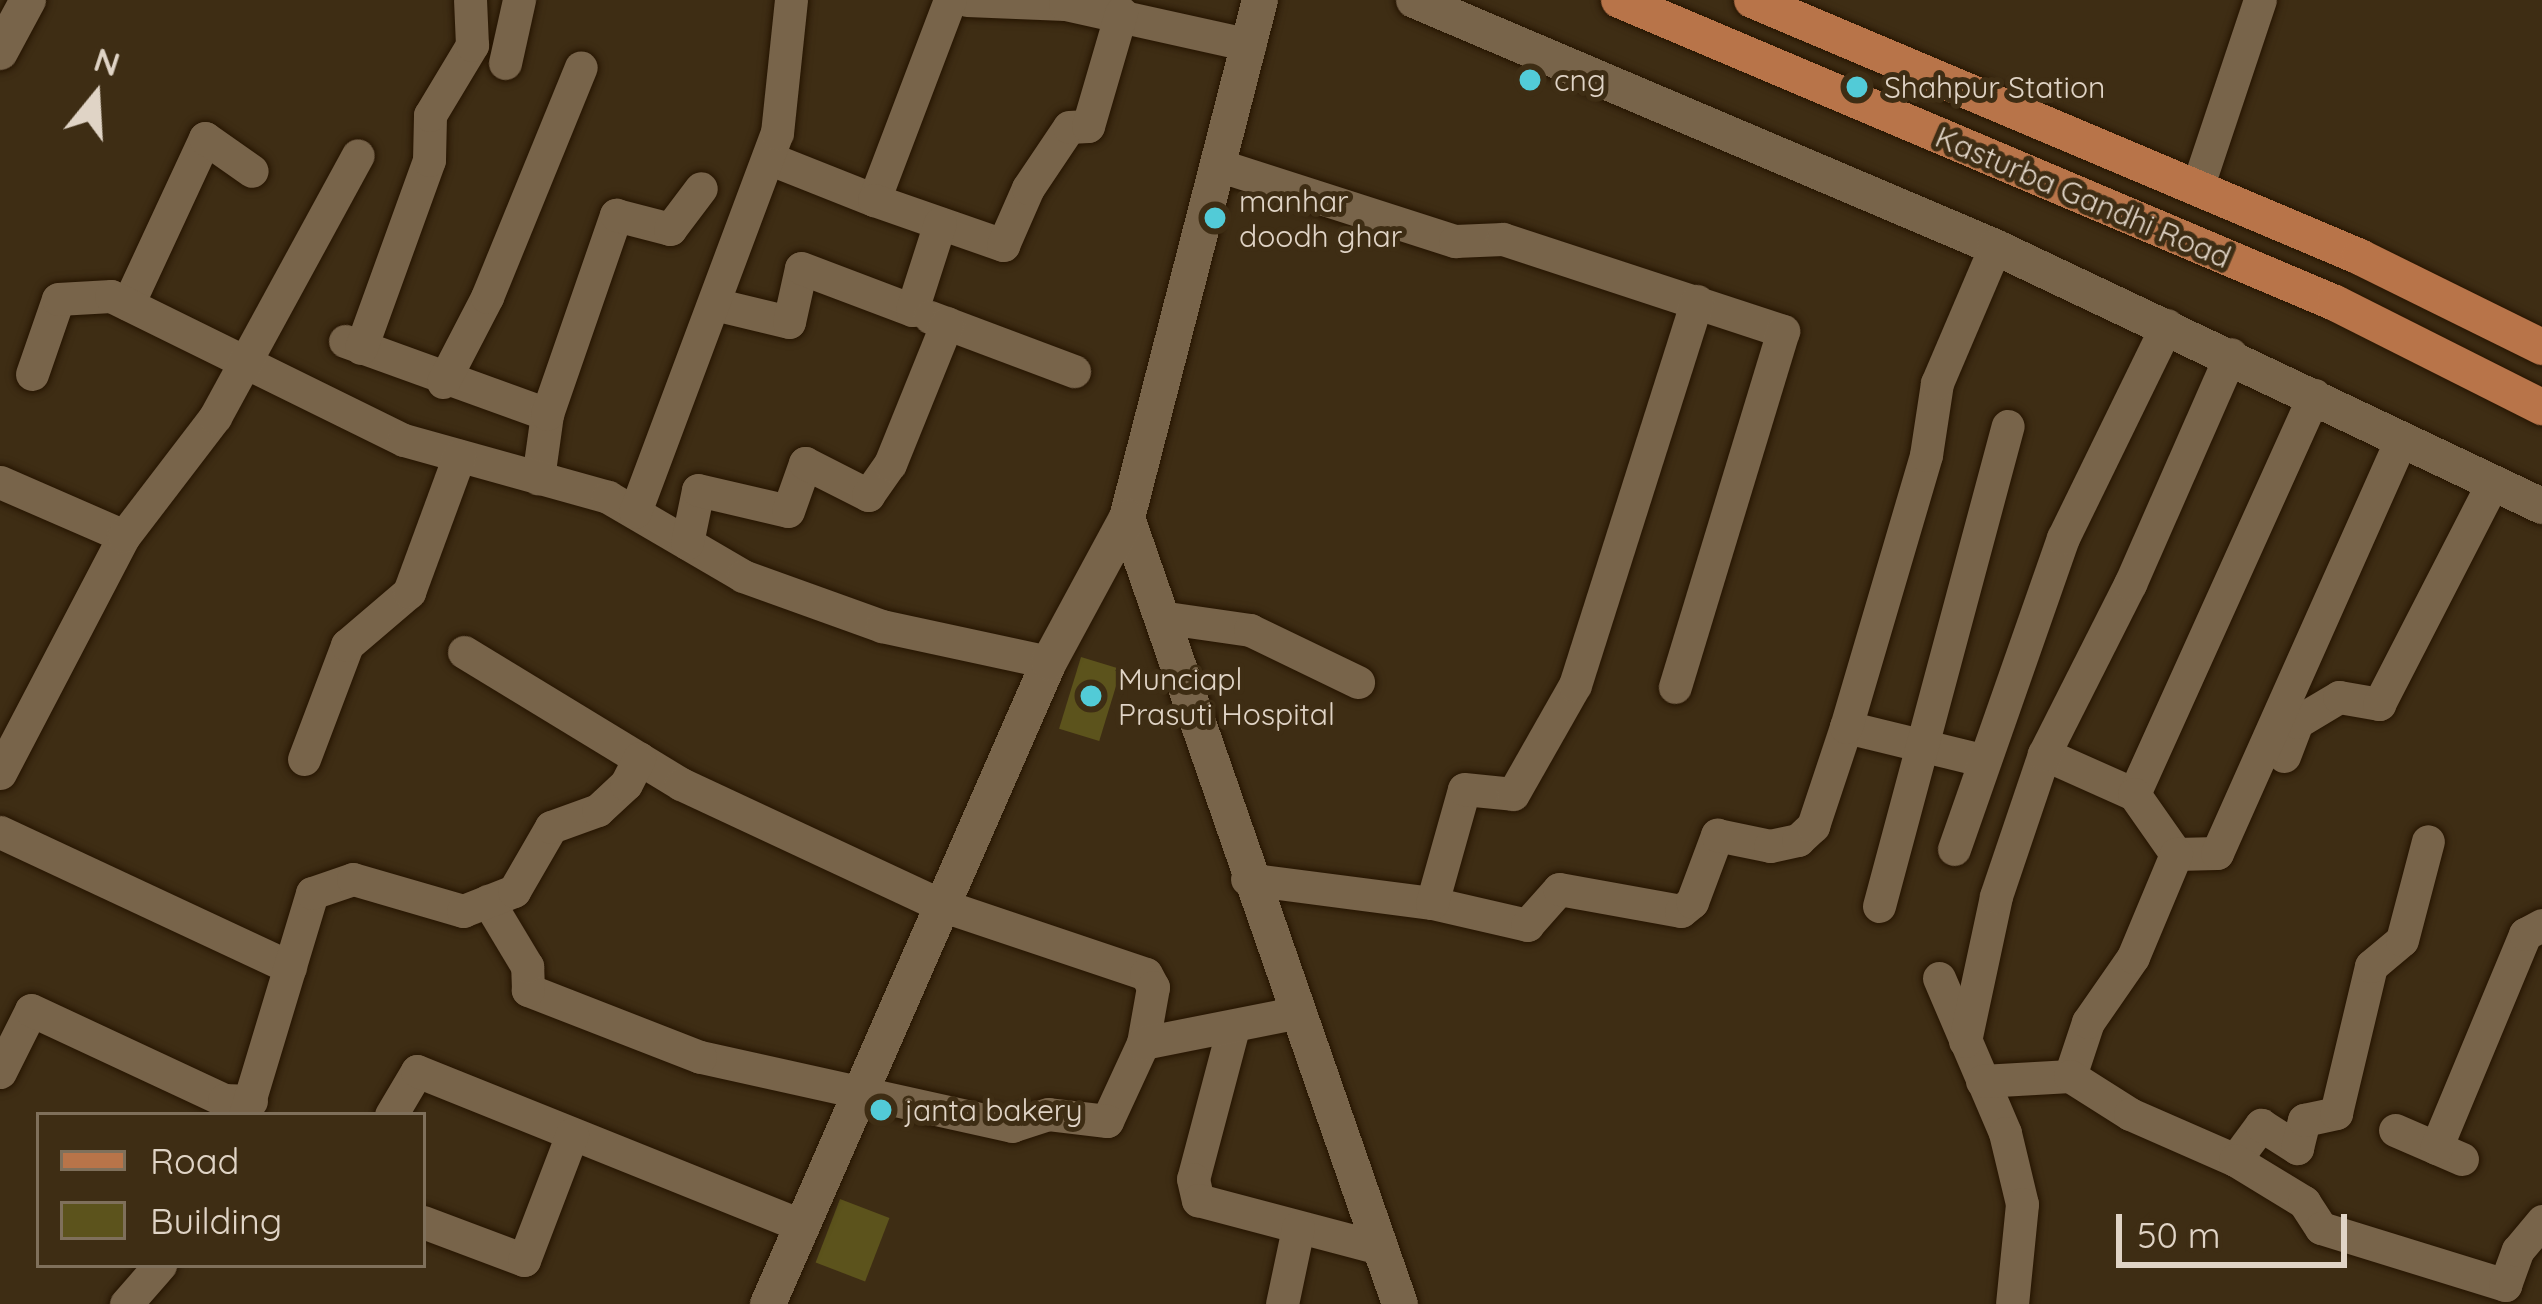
<!DOCTYPE html>
<style>
body{margin:0}
#map{position:relative;width:2542px;height:1304px;overflow:hidden;background:#3e2d14;font-family:Quicksand,sans-serif}
div>[style]{position:absolute}
[style*='--x']{left:calc(var(--x)*1px);top:calc(var(--y)*1px);width:calc(var(--w)*1px);rotate:calc(var(--a)*1deg)}
.building>*{inset:0;background:#5c531c;transform-origin:0 0}
.roads{filter:drop-shadow(0 0 3px #251400) drop-shadow(0 0 3px #251400)}
.street>*{height:33px;margin:-16.5px;padding:0 16.5px;transform-origin:16.5px;border-radius:16.5px;background:#78644a}
.secondary>*{height:36px;margin:-18px;padding:0 18px;transform-origin:18px;border-radius:18px;background:#78644a}
.primary>*{height:36px;margin:-18px;padding:0 18px;transform-origin:18px;border-radius:18px;background:#b87449}
.dots>*{width:33px;height:33px;translate:-50% -50%;box-sizing:border-box;border:6px solid #3e2d14;border-radius:50%}
span{translate:-50% -50%;white-space:nowrap;text-align:center;line-height:1.15;-webkit-text-stroke:10px #3e2d14;paint-order:stroke}
.poi-label{font-size:30px;color:#e0d4c6}
.left{translate:0 -50%;text-align:left}
.street-label{font-size:30px;color:#e0d4c6}
.legend{position:absolute;left:36px;top:1112px;width:390px;height:156px;box-sizing:border-box;background:#3e2d14;border:3px solid #7f705b;margin:0;padding:15px 21px;list-style:none;font-size:36px;color:#e0d4c6}
.legend li{display:flex;align-items:center;gap:24px;height:60px}
.legend b{width:60px;border:3px solid #7f705b}
.north{position:absolute;left:36px;top:36px;width:120px;height:120px;-webkit-text-stroke:9px #3e2d14;paint-order:stroke;rotate:18deg;font-size:33px;font-weight:700;line-height:48px;text-align:center;color:#e0d4c6}
.north::after{content:'';display:block;margin:auto;width:42px;height:54px;background:#e0d4c6;clip-path:polygon(50% 0,100% 100%,50% 72%,0 100%)}
.scale{position:absolute;left:2116px;top:1214px;width:231px;height:54px;box-sizing:border-box;border:6px solid #e0d4c6;border-top:0;padding-left:15px;font-size:36px;line-height:42px;white-space:nowrap;color:#e0d4c6;-webkit-text-stroke:9px #3e2d14;paint-order:stroke}
</style>
<div id="map">
<div class="building">
<div style="left:1081px;top:657px;width:42px;height:75px;rotate:17deg"></div>
<div style="left:840px;top:1199px;width:53px;height:68px;rotate:21deg"></div>
</div>
<div class="roads">
<div class="street">
<div style="--x:967;--y:0;--w:98;--a:2.3"></div>
<div style="--x:1065;--y:4;--w:189;--a:12.5"></div>
<div style="--x:505;--y:63;--w:65;--a:-77.5"></div>
<div style="--x:768;--y:158;--w:114;--a:21.6"></div>
<div style="--x:874;--y:200;--w:214;--a:-69.2"></div>
<div style="--x:1221;--y:166;--w:246;--a:17.8"></div>
<div style="--x:1455;--y:241;--w:48;--a:-2.4"></div>
<div style="--x:1503;--y:239;--w:295;--a:18.2"></div>
<div style="--x:1783;--y:331;--w:372;--a:106.9"></div>
<div style="--x:2197;--y:188;--w:198;--a:-71.5"></div>
<div style="--x:874;--y:200;--w:137;--a:19.2"></div>
<div style="--x:1003;--y:245;--w:62;--a:-66.3"></div>
<div style="--x:1028;--y:188;--w:73;--a:-56.1"></div>
<div style="--x:1069;--y:127;--w:19;--a:-3"></div>
<div style="--x:1088;--y:126;--w:118;--a:-73.7"></div>
<div style="--x:128;--y:304;--w:183;--a:-65.1"></div>
<div style="--x:205;--y:138;--w:57;--a:35.1"></div>
<div style="--x:714;--y:304;--w:77;--a:13.5"></div>
<div style="--x:789;--y:322;--w:55;--a:-77.5"></div>
<div style="--x:801;--y:268;--w:119;--a:20.7"></div>
<div style="--x:912;--y:310;--w:91;--a:-72.2"></div>
<div style="--x:930;--y:317;--w:154;--a:20.6"></div>
<div style="--x:345;--y:341;--w:215;--a:19.9"></div>
<div style="--x:547;--y:414;--w:65;--a:98"></div>
<div style="--x:361;--y:348;--w:200;--a:-70.1"></div>
<div style="--x:429;--y:160;--w:45;--a:-88.7"></div>
<div style="--x:430;--y:115;--w:82;--a:-59"></div>
<div style="--x:472;--y:45;--w:45;--a:-92.5"></div>
<div style="--x:32;--y:374;--w:79;--a:-70.9"></div>
<div style="--x:58;--y:299;--w:53;--a:-3.2"></div>
<div style="--x:111;--y:296;--w:326;--a:26.2"></div>
<div style="--x:404;--y:440;--w:212;--a:15.6"></div>
<div style="--x:608;--y:497;--w:156;--a:30.3"></div>
<div style="--x:743;--y:576;--w:148;--a:19.8"></div>
<div style="--x:882;--y:626;--w:171;--a:12.2"></div>
<div style="--x:443;--y:382;--w:96;--a:-62.6"></div>
<div style="--x:487;--y:297;--w:248;--a:-67.8"></div>
<div style="--x:547;--y:414;--w:211;--a:-70.9"></div>
<div style="--x:616;--y:215;--w:56;--a:14.5"></div>
<div style="--x:670;--y:229;--w:51;--a:-52.9"></div>
<div style="--x:0;--y:482;--w:135;--a:23.5"></div>
<div style="--x:635;--y:512;--w:405;--a:-69.5"></div>
<div style="--x:777;--y:133;--w:134;--a:-84"></div>
<div style="--x:687;--y:543;--w:54;--a:-78.3"></div>
<div style="--x:698;--y:490;--w:92;--a:13.1"></div>
<div style="--x:788;--y:511;--w:51;--a:-70.5"></div>
<div style="--x:805;--y:463;--w:71;--a:26.9"></div>
<div style="--x:868;--y:495;--w:38;--a:-55"></div>
<div style="--x:890;--y:464;--w:152;--a:-68"></div>
<div style="--x:1167;--y:618;--w:84;--a:8.2"></div>
<div style="--x:1250;--y:630;--w:120;--a:25.7"></div>
<div style="--x:464;--y:652;--w:254;--a:31.3"></div>
<div style="--x:681;--y:784;--w:287;--a:25"></div>
<div style="--x:941;--y:905;--w:216;--a:18.6"></div>
<div style="--x:1146;--y:974;--w:15;--a:62"></div>
<div style="--x:1153;--y:987;--w:57;--a:100.1"></div>
<div style="--x:1143;--y:1043;--w:86;--a:114.8"></div>
<div style="--x:1107;--y:1121;--w:59;--a:-173.2"></div>
<div style="--x:1048;--y:1114;--w:38;--a:162"></div>
<div style="--x:1012;--y:1126;--w:320;--a:-167.5"></div>
<div style="--x:700;--y:1057;--w:185;--a:-158.7"></div>
<div style="--x:528;--y:990;--w:24;--a:-92"></div>
<div style="--x:527;--y:966;--w:76;--a:-121"></div>
<div style="--x:1846;--y:727;--w:139;--a:13.7"></div>
<div style="--x:2044;--y:754;--w:98;--a:24"></div>
<div style="--x:2134;--y:794;--w:438;--a:-65.7"></div>
<div style="--x:2284;--y:756;--w:36;--a:-69"></div>
<div style="--x:2297;--y:722;--w:49;--a:-30.8"></div>
<div style="--x:2339;--y:697;--w:41;--a:9.9"></div>
<div style="--x:2379;--y:704;--w:250;--a:-62.8"></div>
<div style="--x:304;--y:759;--w:122;--a:-69.3"></div>
<div style="--x:347;--y:645;--w:82;--a:-40.5"></div>
<div style="--x:409;--y:592;--w:145;--a:-69.8"></div>
<div style="--x:0;--y:773;--w:267;--a:-62.4"></div>
<div style="--x:124;--y:536;--w:150;--a:-52.6"></div>
<div style="--x:215;--y:417;--w:298;--a:-61.4"></div>
<div style="--x:2134;--y:794;--w:73;--a:55"></div>
<div style="--x:2176;--y:854;--w:41;--a:-1.4"></div>
<div style="--x:2217;--y:853;--w:454;--a:-66"></div>
<div style="--x:0;--y:832;--w:320;--a:25"></div>
<div style="--x:1954;--y:849;--w:330;--a:-70.7"></div>
<div style="--x:2063;--y:538;--w:237;--a:-64"></div>
<div style="--x:1247;--y:879;--w:187;--a:7.4"></div>
<div style="--x:1432;--y:903;--w:98;--a:13"></div>
<div style="--x:1527;--y:925;--w:48;--a:-48.4"></div>
<div style="--x:1559;--y:889;--w:124;--a:10.2"></div>
<div style="--x:1681;--y:911;--w:14;--a:-39"></div>
<div style="--x:1692;--y:902;--w:72;--a:-69.5"></div>
<div style="--x:1717;--y:835;--w:54;--a:11.7"></div>
<div style="--x:1770;--y:846;--w:29;--a:-12"></div>
<div style="--x:1798;--y:840;--w:21;--a:-43"></div>
<div style="--x:1813;--y:826;--w:104;--a:-71.6"></div>
<div style="--x:1846;--y:727;--w:284;--a:-73.6"></div>
<div style="--x:1926;--y:455;--w:73;--a:-81.3"></div>
<div style="--x:1937;--y:383;--w:148;--a:-66.9"></div>
<div style="--x:1432;--y:903;--w:118;--a:-74.3"></div>
<div style="--x:1464;--y:789;--w:49;--a:5.8"></div>
<div style="--x:1513;--y:794;--w:125;--a:-60.4"></div>
<div style="--x:1575;--y:685;--w:403;--a:-72.4"></div>
<div style="--x:1879;--y:906;--w:497;--a:-75"></div>
<div style="--x:1939;--y:978;--w:168;--a:66.9"></div>
<div style="--x:2005;--y:1133;--w:73;--a:76.5"></div>
<div style="--x:2022;--y:1204;--w:100;--a:95.7"></div>
<div style="--x:1233;--y:1028;--w:156;--a:104.8"></div>
<div style="--x:1193;--y:1179;--w:22;--a:77"></div>
<div style="--x:1198;--y:1200;--w:188;--a:14.8"></div>
<div style="--x:1965;--y:1041;--w:148;--a:-77.9"></div>
<div style="--x:1996;--y:896;--w:150;--a:-71.3"></div>
<div style="--x:2044;--y:754;--w:191;--a:-63.2"></div>
<div style="--x:2130;--y:584;--w:251;--a:-66.3"></div>
<div style="--x:1143;--y:1043;--w:155;--a:-11.2"></div>
<div style="--x:0;--y:1072;--w:69;--a:-63.4"></div>
<div style="--x:31;--y:1010;--w:213;--a:25"></div>
<div style="--x:224;--y:1100;--w:27;--a:2"></div>
<div style="--x:2070;--y:1076;--w:57;--a:-71.6"></div>
<div style="--x:2088;--y:1022;--w:79;--a:-55.3"></div>
<div style="--x:2133;--y:957;--w:112;--a:-67.3"></div>
<div style="--x:1982;--y:1081;--w:88;--a:-3.3"></div>
<div style="--x:2070;--y:1076;--w:71;--a:32.3"></div>
<div style="--x:2130;--y:1114;--w:115;--a:23.7"></div>
<div style="--x:2235;--y:1160;--w:44;--a:-53.4"></div>
<div style="--x:2261;--y:1125;--w:43;--a:32.6"></div>
<div style="--x:2297;--y:1148;--w:29;--a:-76"></div>
<div style="--x:2304;--y:1120;--w:33;--a:-12"></div>
<div style="--x:2336;--y:1113;--w:151;--a:-76.6"></div>
<div style="--x:2371;--y:966;--w:40;--a:-40"></div>
<div style="--x:2402;--y:940;--w:102;--a:-75.3"></div>
<div style="--x:245;--y:1115;--w:232;--a:-73.2"></div>
<div style="--x:312;--y:893;--w:43;--a:-18.9"></div>
<div style="--x:353;--y:879;--w:115;--a:16.2"></div>
<div style="--x:463;--y:911;--w:55;--a:-21.4"></div>
<div style="--x:514;--y:891;--w:74;--a:-60"></div>
<div style="--x:551;--y:827;--w:50;--a:-19.9"></div>
<div style="--x:598;--y:810;--w:38;--a:-43"></div>
<div style="--x:626;--y:784;--w:29;--a:-63"></div>
<div style="--x:391;--y:1115;--w:51;--a:-59.4"></div>
<div style="--x:417;--y:1071;--w:414;--a:21.9"></div>
<div style="--x:2395;--y:1130;--w:73;--a:23.4"></div>
<div style="--x:2436;--y:1148;--w:232;--a:-67.4"></div>
<div style="--x:2525;--y:934;--w:19;--a:-28"></div>
<div style="--x:2235;--y:1160;--w:81;--a:31.3"></div>
<div style="--x:2304;--y:1202;--w:31;--a:57"></div>
<div style="--x:2321;--y:1228;--w:193;--a:17.2"></div>
<div style="--x:2505;--y:1285;--w:37;--a:-70"></div>
<div style="--x:2518;--y:1250;--w:38;--a:-50"></div>
<div style="--x:423;--y:1222;--w:108;--a:20.6"></div>
<div style="--x:524;--y:1260;--w:135;--a:-69.1"></div>
<div style="--x:126;--y:1304;--w:52;--a:-48.9"></div>
<div style="--x:1282;--y:1304;--w:78;--a:-78.1"></div>
</div>
<div class="secondary">
<div style="--x:1260;--y:0;--w:535;--a:104.4"></div>
<div style="--x:1127;--y:518;--w:832;--a:70.85"></div>
<div style="--x:1414;--y:0;--w:631;--a:23.03"></div>
<div style="--x:1995;--y:247;--w:605;--a:25.34"></div>
<div style="--x:0;--y:52;--w:59;--a:-61.7"></div>
<div style="--x:768;--y:1304;--w:701;--a:-66.36"></div>
<div style="--x:1049;--y:662;--w:164;--a:-61.6"></div>
</div>
<div class="primary">
<div style="--x:1619;--y:0;--w:777;--a:22.94"></div>
<div style="--x:2335;--y:303;--w:232;--a:26.7"></div>
<div style="--x:1752;--y:0;--w:660;--a:22.91"></div>
<div style="--x:2360;--y:257;--w:203;--a:26.3"></div>
</div>
</div>
<div class="dots">
<div style="left:1530px;top:80px;background:#52cbd7"></div>
<div style="left:1857px;top:87px;background:#52cbd7"></div>
<div style="left:1215px;top:218px;background:#52cbd7"></div>
<div style="left:1091px;top:696px;background:#52cbd7"></div>
<div style="left:881px;top:1110px;background:#52cbd7"></div>
</div>
<div class="poi-label">
<span class="left" style="left:1554px;top:80px">cng</span>
<span class="left" style="left:1884px;top:87px">Shahpur Station</span>
<span class="left" style="left:1239px;top:218px">manhar<br>doodh ghar</span>
<span class="left" style="left:1118px;top:696px">Munciapl<br>Prasuti Hospital</span>
<span class="left" style="left:905px;top:1110px">janta bakery</span>
</div>
<div class="street-label">
<span style="left:2083px;top:197px;rotate:23deg">Kasturba Gandhi Road</span>
</div>
<ul class="legend">
<li><b style="height:15px;background:#b87449"></b>Road</li>
<li><b style="height:33px;background:#5c531c"></b>Building</li>
</ul>
<div class="north">N</div>
<div class="scale">50 m</div>
</div>
